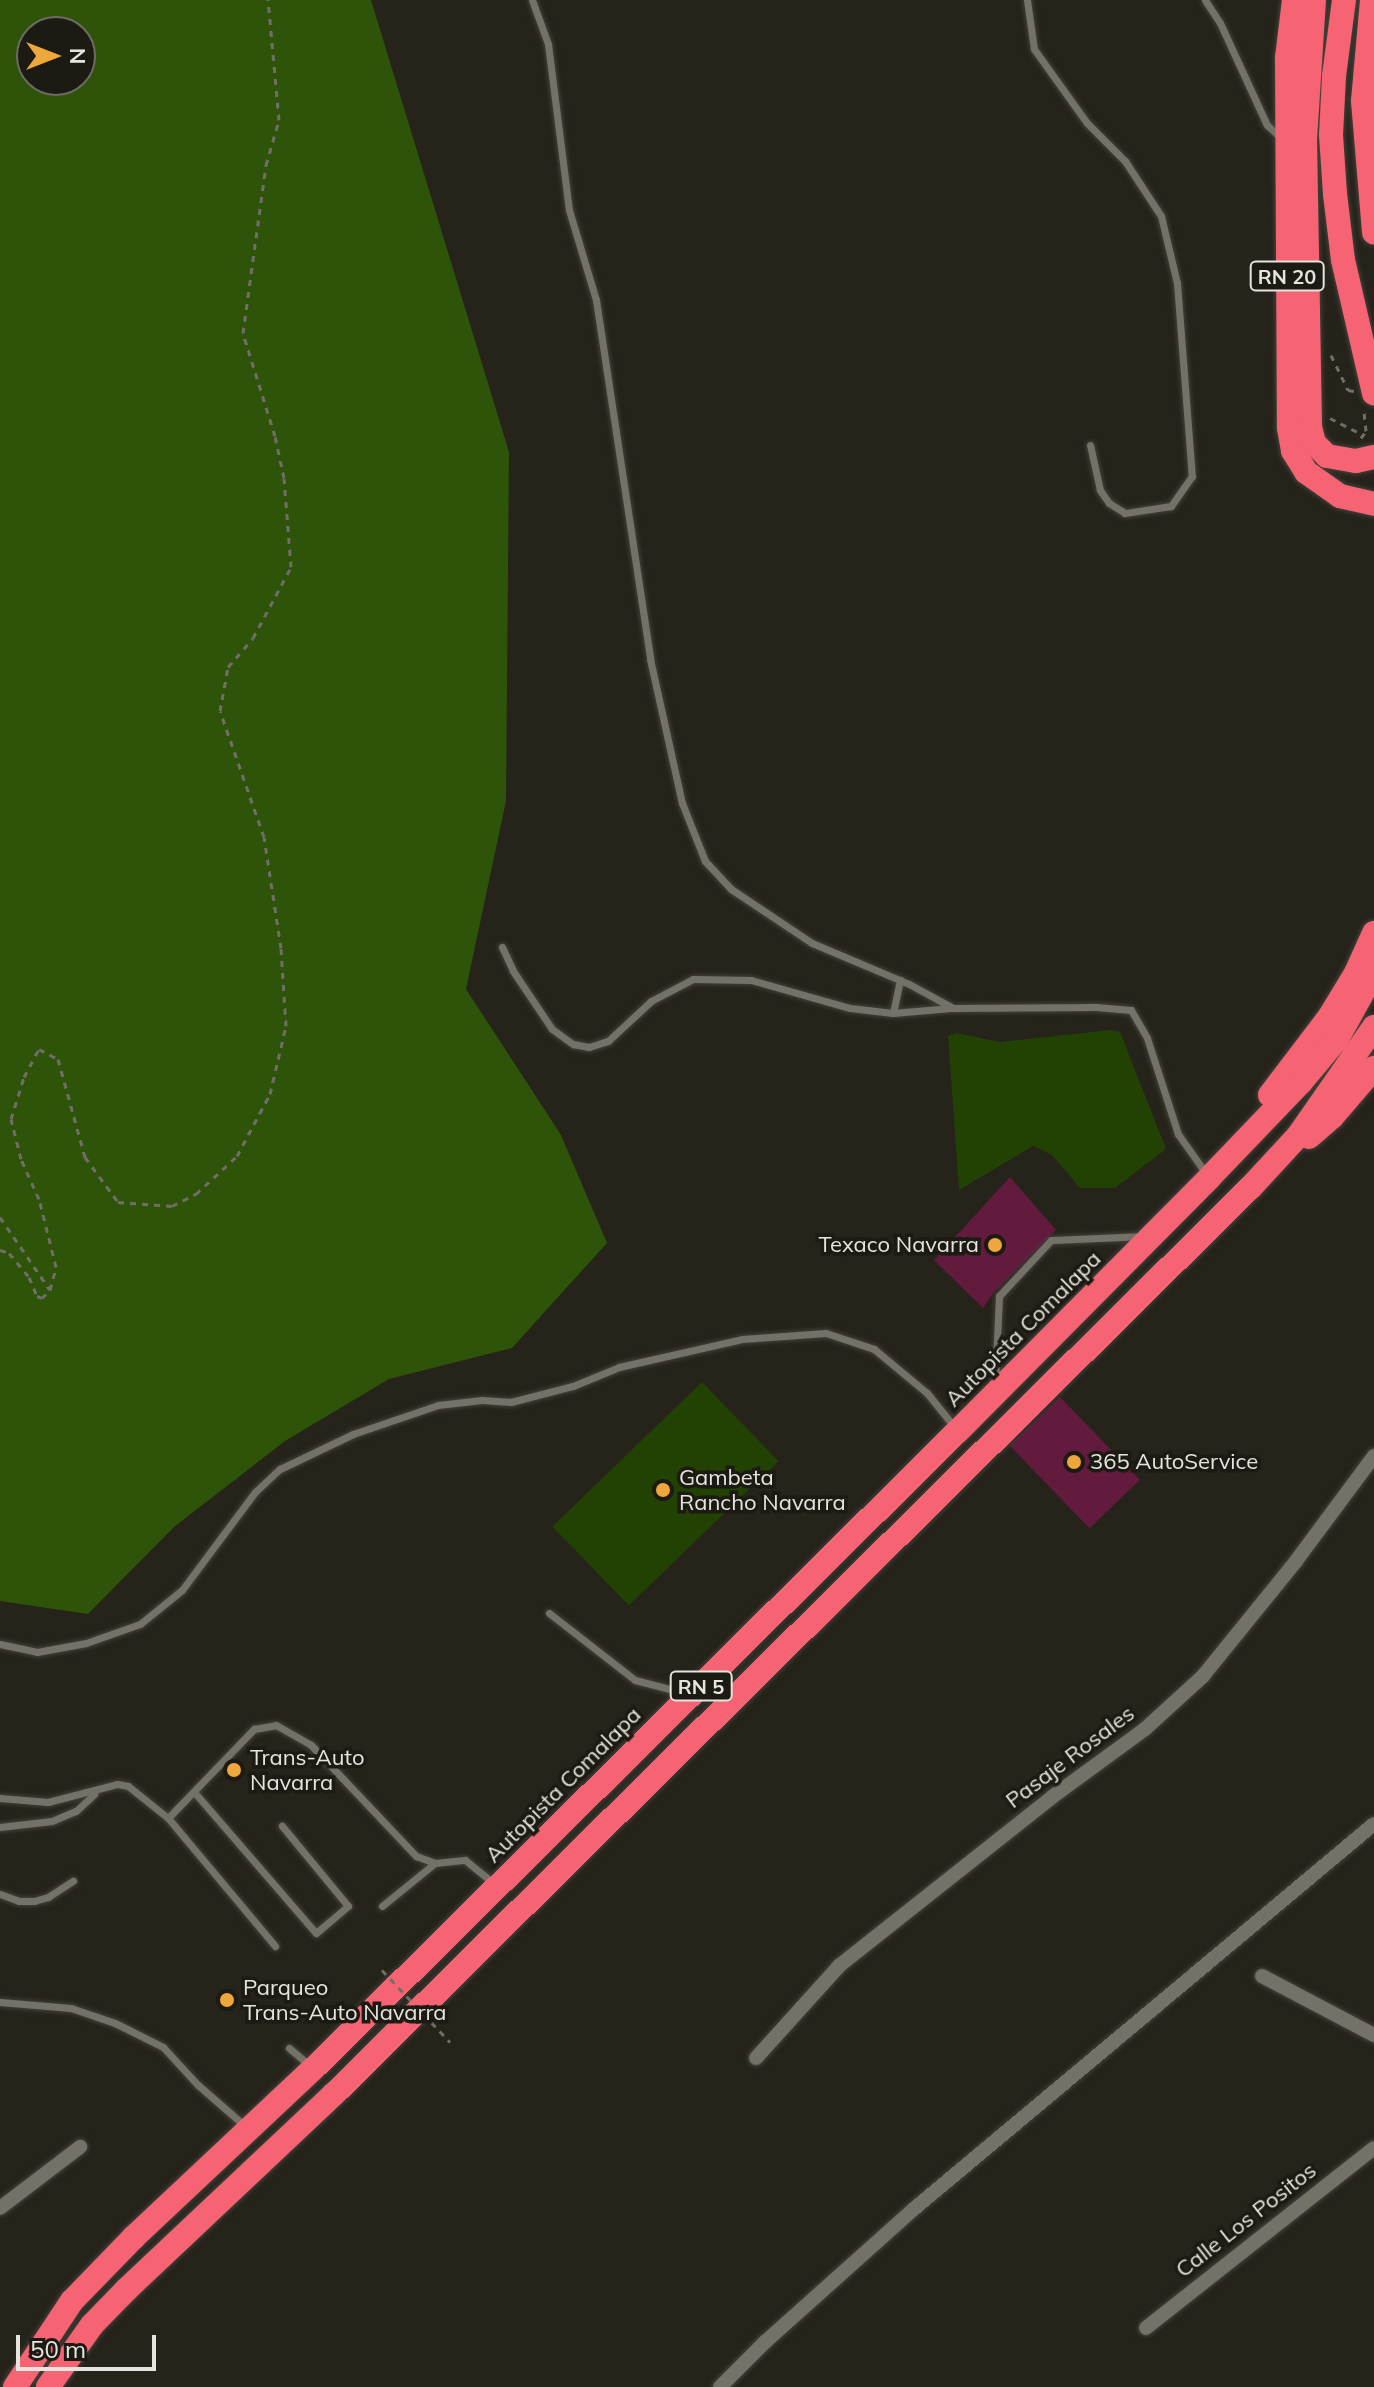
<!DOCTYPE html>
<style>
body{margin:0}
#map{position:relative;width:1374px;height:2387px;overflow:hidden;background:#26231b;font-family:Mulish,sans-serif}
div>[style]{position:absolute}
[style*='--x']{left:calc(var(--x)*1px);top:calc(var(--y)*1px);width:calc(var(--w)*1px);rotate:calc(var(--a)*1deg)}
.green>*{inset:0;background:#224204;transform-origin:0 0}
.forest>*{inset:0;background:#2d5408}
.building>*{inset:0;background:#631b3d;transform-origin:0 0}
.path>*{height:3px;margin-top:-1.5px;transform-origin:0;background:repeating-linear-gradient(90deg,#706e67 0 6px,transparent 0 12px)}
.roads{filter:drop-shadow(0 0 2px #43413a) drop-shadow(0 0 2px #43413a)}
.lane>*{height:7px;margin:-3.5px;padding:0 3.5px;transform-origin:3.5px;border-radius:3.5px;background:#747167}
.street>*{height:14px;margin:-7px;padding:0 7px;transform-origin:7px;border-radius:7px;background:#747167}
.highway>*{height:24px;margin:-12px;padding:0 12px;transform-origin:12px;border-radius:12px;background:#f66372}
.path-bridge>*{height:3px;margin-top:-1.5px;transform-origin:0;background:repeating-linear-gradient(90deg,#706e67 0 6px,transparent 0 12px)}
.dots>*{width:22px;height:22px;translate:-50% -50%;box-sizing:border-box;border:4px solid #1c1a12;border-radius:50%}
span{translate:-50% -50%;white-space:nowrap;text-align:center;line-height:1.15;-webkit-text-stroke:7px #1c1a12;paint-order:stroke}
.shield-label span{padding:2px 6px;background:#1c1a12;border:2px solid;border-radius:6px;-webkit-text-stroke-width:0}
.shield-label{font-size:20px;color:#e6e4df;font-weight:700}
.poi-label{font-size:22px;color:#e6e4df}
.right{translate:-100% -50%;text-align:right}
.left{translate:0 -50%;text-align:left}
.street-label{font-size:22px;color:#e6e4df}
.north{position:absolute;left:16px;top:16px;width:80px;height:80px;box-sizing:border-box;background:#1c1a12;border:2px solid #6d6b64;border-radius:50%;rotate:90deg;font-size:22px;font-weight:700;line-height:32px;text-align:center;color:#e6e4df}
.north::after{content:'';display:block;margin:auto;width:28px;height:36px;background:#eea73c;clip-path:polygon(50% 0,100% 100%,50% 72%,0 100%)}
.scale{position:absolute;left:16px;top:2335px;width:140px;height:36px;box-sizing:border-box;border:4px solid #e6e4df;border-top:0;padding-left:10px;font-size:24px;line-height:28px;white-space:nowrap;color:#e6e4df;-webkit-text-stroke:6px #1c1a12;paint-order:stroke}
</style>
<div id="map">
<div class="green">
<div style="clip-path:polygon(1111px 1030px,1120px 1032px,1166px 1149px,1115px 1188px,1080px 1188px,1052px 1155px,1033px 1146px,959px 1190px,948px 1036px,957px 1033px,1000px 1042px)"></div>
<div style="left:702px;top:1382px;width:110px;height:208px;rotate:46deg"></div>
</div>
<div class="forest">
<div style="clip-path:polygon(evenodd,0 0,371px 0,509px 452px,506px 801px,466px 989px,561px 1135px,607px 1243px,512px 1348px,389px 1379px,285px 1441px,174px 1527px,88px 1614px,0 1601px,0 0,32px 32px,80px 32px,80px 80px,32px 80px,32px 32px)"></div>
</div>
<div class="building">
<div style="clip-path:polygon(1010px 1177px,1056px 1230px,994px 1292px,983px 1308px,934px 1260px)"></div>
<div style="left:1060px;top:1397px;width:115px;height:70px;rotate:46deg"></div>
</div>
<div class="path">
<div style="--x:1331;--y:355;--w:39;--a:64"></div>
<div style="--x:1348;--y:390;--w:6;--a:9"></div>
<div style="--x:1330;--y:418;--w:30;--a:27"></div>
<div style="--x:1361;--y:438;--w:9;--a:-54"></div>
<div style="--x:1366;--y:431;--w:20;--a:-96"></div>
<div style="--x:0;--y:1217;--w:88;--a:55.6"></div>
<div style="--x:50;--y:1290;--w:24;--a:-75"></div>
<div style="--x:56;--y:1267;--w:70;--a:-104"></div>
<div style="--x:39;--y:1199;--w:44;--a:-114.2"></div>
<div style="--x:21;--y:1159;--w:41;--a:-104"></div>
<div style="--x:11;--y:1119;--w:44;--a:-72.8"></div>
<div style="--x:24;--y:1077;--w:32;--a:-62"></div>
<div style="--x:39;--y:1049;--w:21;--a:28"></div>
<div style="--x:58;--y:1059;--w:102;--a:74.6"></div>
<div style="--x:85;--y:1157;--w:56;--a:53.7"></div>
<div style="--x:118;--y:1202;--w:54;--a:4.2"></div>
<div style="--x:172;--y:1206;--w:27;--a:-27"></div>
<div style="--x:196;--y:1194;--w:56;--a:-42.8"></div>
<div style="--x:237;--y:1156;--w:70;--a:-62"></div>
<div style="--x:270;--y:1094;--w:70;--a:-76.8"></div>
<div style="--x:286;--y:1026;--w:78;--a:-93.7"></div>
<div style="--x:281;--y:948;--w:112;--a:-98.7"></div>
<div style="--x:264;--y:837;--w:133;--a:-109.2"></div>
<div style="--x:220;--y:711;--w:45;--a:-79.7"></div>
<div style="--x:228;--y:667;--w:38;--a:-49"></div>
<div style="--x:253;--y:638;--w:81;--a:-61.8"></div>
<div style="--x:291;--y:567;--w:89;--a:-94.5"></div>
<div style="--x:284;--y:478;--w:43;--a:-102.1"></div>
<div style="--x:275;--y:436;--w:108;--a:-107.3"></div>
<div style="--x:243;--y:333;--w:170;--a:-82.2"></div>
<div style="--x:266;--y:165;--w:47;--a:-73.9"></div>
<div style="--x:279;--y:120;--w:121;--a:-95.2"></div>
<div style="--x:0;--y:1250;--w:9;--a:18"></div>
<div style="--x:9;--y:1253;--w:31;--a:50"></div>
<div style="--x:29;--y:1277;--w:21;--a:67"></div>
<div style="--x:37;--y:1296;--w:5;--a:22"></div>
<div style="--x:42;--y:1298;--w:11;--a:-45"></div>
</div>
<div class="roads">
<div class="lane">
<div style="--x:532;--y:0;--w:47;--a:70"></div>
<div style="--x:548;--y:44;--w:167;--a:82.8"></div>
<div style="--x:569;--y:210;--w:94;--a:73.3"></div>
<div style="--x:596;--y:300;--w:363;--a:81.4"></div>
<div style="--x:650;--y:659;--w:148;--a:77.5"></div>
<div style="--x:682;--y:803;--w:62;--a:68.4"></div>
<div style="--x:705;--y:861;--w:38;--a:47"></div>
<div style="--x:731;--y:889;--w:97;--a:33.7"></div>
<div style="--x:812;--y:943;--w:105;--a:22.9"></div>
<div style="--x:909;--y:984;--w:50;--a:28.6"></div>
<div style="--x:953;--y:1008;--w:143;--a:-0.4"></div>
<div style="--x:1096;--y:1007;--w:35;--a:5"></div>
<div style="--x:1131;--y:1010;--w:32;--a:60"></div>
<div style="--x:1147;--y:1038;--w:101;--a:72.1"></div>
<div style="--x:1178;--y:1134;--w:50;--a:54.7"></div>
<div style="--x:1027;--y:0;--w:49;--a:81.9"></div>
<div style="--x:1034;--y:49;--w:91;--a:54.4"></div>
<div style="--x:1087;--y:123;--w:54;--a:45"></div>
<div style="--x:1125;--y:161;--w:66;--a:56.8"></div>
<div style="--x:1161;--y:216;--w:69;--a:76.6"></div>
<div style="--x:1177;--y:283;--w:194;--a:85.6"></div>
<div style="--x:1192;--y:476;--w:37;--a:125"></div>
<div style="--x:1171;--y:506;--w:47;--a:171.3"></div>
<div style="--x:1125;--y:513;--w:19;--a:-148"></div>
<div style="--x:1109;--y:503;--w:16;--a:-125"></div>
<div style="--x:1100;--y:490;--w:46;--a:-102.5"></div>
<div style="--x:1205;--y:0;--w:27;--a:57"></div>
<div style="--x:1220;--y:23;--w:112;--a:65.3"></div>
<div style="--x:1267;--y:125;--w:18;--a:43"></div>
<div style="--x:502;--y:947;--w:26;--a:65"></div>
<div style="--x:513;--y:971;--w:70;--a:56.1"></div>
<div style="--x:552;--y:1029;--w:26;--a:36"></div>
<div style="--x:573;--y:1044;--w:16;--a:11"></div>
<div style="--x:589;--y:1047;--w:20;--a:-18"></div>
<div style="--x:608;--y:1041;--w:59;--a:-42.9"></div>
<div style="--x:651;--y:1001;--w:47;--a:-27.6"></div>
<div style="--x:693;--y:979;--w:58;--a:1"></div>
<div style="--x:751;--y:980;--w:103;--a:15.8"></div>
<div style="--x:850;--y:1008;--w:43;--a:6.6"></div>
<div style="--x:893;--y:1013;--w:58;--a:-4.9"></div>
<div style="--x:893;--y:1013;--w:34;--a:-78"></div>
<div style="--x:995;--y:1384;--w:88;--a:-87.4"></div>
<div style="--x:999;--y:1296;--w:76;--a:-47.1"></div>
<div style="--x:1051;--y:1240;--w:90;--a:-2.5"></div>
<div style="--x:549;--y:1613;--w:109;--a:37.9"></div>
<div style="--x:635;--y:1680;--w:52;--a:14.6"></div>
<div style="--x:0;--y:1644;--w:38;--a:12"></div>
<div style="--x:37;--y:1652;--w:50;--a:-10.4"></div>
<div style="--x:86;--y:1643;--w:57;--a:-19.4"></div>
<div style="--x:140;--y:1624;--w:54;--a:-39"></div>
<div style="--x:182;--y:1590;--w:122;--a:-53.3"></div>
<div style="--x:255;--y:1492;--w:34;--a:-43"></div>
<div style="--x:280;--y:1469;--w:81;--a:-25.6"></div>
<div style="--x:353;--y:1434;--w:90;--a:-18.8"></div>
<div style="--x:438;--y:1405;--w:44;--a:-6.5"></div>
<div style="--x:482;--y:1400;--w:29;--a:4"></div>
<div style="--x:511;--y:1402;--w:64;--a:-14.5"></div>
<div style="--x:573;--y:1386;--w:50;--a:-22.4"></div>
<div style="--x:619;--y:1367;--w:126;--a:-12.8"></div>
<div style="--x:742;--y:1339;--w:84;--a:-4.1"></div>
<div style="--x:826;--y:1333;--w:51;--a:18.4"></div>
<div style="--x:874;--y:1349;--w:69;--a:39.7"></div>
<div style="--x:927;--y:1393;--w:46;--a:51.1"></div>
<div style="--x:195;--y:1793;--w:185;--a:49.2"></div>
<div style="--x:316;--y:1933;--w:42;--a:-40.2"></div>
<div style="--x:348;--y:1906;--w:104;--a:-129.5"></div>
<div style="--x:0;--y:1798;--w:48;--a:4.8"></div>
<div style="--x:48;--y:1802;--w:71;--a:-14.6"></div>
<div style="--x:117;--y:1784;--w:11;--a:10"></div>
<div style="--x:128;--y:1786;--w:51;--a:38.7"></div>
<div style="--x:168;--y:1818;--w:124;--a:-46"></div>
<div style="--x:254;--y:1729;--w:22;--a:-10"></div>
<div style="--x:276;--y:1725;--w:40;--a:29.7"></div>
<div style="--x:311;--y:1745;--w:153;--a:46.6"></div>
<div style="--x:416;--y:1856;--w:20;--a:20"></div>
<div style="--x:435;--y:1863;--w:30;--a:-6"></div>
<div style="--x:465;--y:1860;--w:36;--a:39"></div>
<div style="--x:168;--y:1818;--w:167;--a:50.1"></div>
<div style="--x:0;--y:1827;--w:52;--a:-6.6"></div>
<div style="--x:52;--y:1821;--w:26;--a:-23"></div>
<div style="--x:76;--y:1811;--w:25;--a:-43"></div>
<div style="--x:0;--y:1894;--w:20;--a:20"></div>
<div style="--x:19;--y:1901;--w:15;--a:0"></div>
<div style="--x:34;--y:1901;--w:15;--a:-16"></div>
<div style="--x:48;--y:1897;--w:30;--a:-33"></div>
<div style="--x:382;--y:1906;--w:68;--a:-39.1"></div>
<div style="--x:0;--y:2002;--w:71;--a:4.8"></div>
<div style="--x:71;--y:2008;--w:46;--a:18.8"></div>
<div style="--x:115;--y:2023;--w:54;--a:26.6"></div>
<div style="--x:163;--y:2047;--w:52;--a:47.4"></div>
<div style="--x:198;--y:2085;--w:62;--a:41.1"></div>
<div style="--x:289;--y:2048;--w:26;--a:40"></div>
</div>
<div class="street">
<div style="--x:1262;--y:1976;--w:127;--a:27.8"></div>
<div style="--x:756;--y:2058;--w:124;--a:-47.9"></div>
<div style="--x:839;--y:1966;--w:272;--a:-38.4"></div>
<div style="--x:1052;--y:1797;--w:115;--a:-36.2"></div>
<div style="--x:1145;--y:1729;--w:79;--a:-42.4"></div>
<div style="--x:1203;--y:1676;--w:148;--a:-51"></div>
<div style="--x:1296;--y:1561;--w:131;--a:-53.4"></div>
<div style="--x:0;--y:2208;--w:101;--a:-37.3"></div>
<div style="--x:1146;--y:2328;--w:290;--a:-38.3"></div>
<div style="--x:720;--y:2387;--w:64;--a:-45"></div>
<div style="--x:765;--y:2342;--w:201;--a:-41.8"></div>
<div style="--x:915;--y:2208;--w:598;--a:-39.92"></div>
</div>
<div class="highway">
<div style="--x:1294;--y:0;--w:58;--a:96.9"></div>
<div style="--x:1287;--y:58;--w:370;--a:89.7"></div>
<div style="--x:1289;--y:428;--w:23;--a:80"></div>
<div style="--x:1293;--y:451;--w:25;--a:58"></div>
<div style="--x:1306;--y:472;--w:42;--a:35.2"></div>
<div style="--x:1340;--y:496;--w:35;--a:13"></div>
<div style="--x:1314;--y:0;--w:139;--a:93.7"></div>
<div style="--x:1305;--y:139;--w:288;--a:89"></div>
<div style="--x:1310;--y:427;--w:16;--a:76"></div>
<div style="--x:1314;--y:443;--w:18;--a:45"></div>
<div style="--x:1327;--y:456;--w:29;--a:10"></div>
<div style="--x:1356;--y:461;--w:18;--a:-13"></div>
<div style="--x:1344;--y:0;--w:77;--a:97.5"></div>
<div style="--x:1334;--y:76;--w:59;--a:92.9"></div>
<div style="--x:1331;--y:135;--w:59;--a:86.1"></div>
<div style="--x:1335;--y:194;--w:66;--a:83.1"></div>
<div style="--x:1343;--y:260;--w:137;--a:76.9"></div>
<div style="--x:1372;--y:0;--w:101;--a:95.1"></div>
<div style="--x:1363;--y:101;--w:132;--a:85.2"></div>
<div style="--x:1270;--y:1095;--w:99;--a:-52.8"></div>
<div style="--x:1330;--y:1016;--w:50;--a:-58.8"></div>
<div style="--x:1356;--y:973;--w:44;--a:-65.8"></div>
<div style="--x:1309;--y:1137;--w:30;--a:-41"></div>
<div style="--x:1332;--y:1117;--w:65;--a:-49.4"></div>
<div style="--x:15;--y:2387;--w:103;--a:-56.5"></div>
<div style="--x:72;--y:2301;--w:89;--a:-45.9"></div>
<div style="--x:134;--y:2237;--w:245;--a:-43.2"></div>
<div style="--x:313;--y:2069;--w:907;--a:-44.69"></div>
<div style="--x:958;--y:1431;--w:356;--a:-45.2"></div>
<div style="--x:1209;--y:1178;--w:133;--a:-46.2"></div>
<div style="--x:1301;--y:1082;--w:56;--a:-50.1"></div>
<div style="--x:1337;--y:1039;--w:77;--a:-61.1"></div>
<div style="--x:48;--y:2387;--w:76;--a:-54.6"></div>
<div style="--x:92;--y:2325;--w:50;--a:-45.8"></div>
<div style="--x:127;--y:2289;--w:286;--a:-43.3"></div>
<div style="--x:335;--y:2093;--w:1287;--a:-44.69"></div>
<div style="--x:1250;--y:1188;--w:71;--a:-47.3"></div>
<div style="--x:1298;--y:1136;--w:133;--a:-55.1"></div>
</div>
</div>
<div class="path-bridge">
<div style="--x:382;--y:1970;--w:99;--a:46.6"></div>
</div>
<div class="dots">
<div style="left:995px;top:1245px;background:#eea73c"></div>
<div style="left:1074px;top:1462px;background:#eea73c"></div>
<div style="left:663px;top:1490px;background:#eea73c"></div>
<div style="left:234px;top:1770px;background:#eea73c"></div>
<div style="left:227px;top:2000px;background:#eea73c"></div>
</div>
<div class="shield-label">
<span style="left:1287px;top:276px">RN 20</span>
<span style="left:701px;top:1686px">RN 5</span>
</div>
<div class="poi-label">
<span class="right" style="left:979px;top:1245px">Texaco Navarra</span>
<span class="left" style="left:1090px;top:1462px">365 AutoService</span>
<span class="left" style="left:679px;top:1490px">Gambeta<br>Rancho Navarra</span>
<span class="left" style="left:250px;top:1770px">Trans-Auto<br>Navarra</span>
<span class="left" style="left:243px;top:2000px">Parqueo<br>Trans-Auto Navarra</span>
</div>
<div class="street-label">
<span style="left:1023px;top:1329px;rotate:-45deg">Autopista Comalapa</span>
<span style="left:1070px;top:1757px;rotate:-37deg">Pasaje Rosales</span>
<span style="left:563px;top:1785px;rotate:-45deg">Autopista Comalapa</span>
<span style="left:1246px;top:2220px;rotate:-38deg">Calle Los Positos</span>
</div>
<div class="north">N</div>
<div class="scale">50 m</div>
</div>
